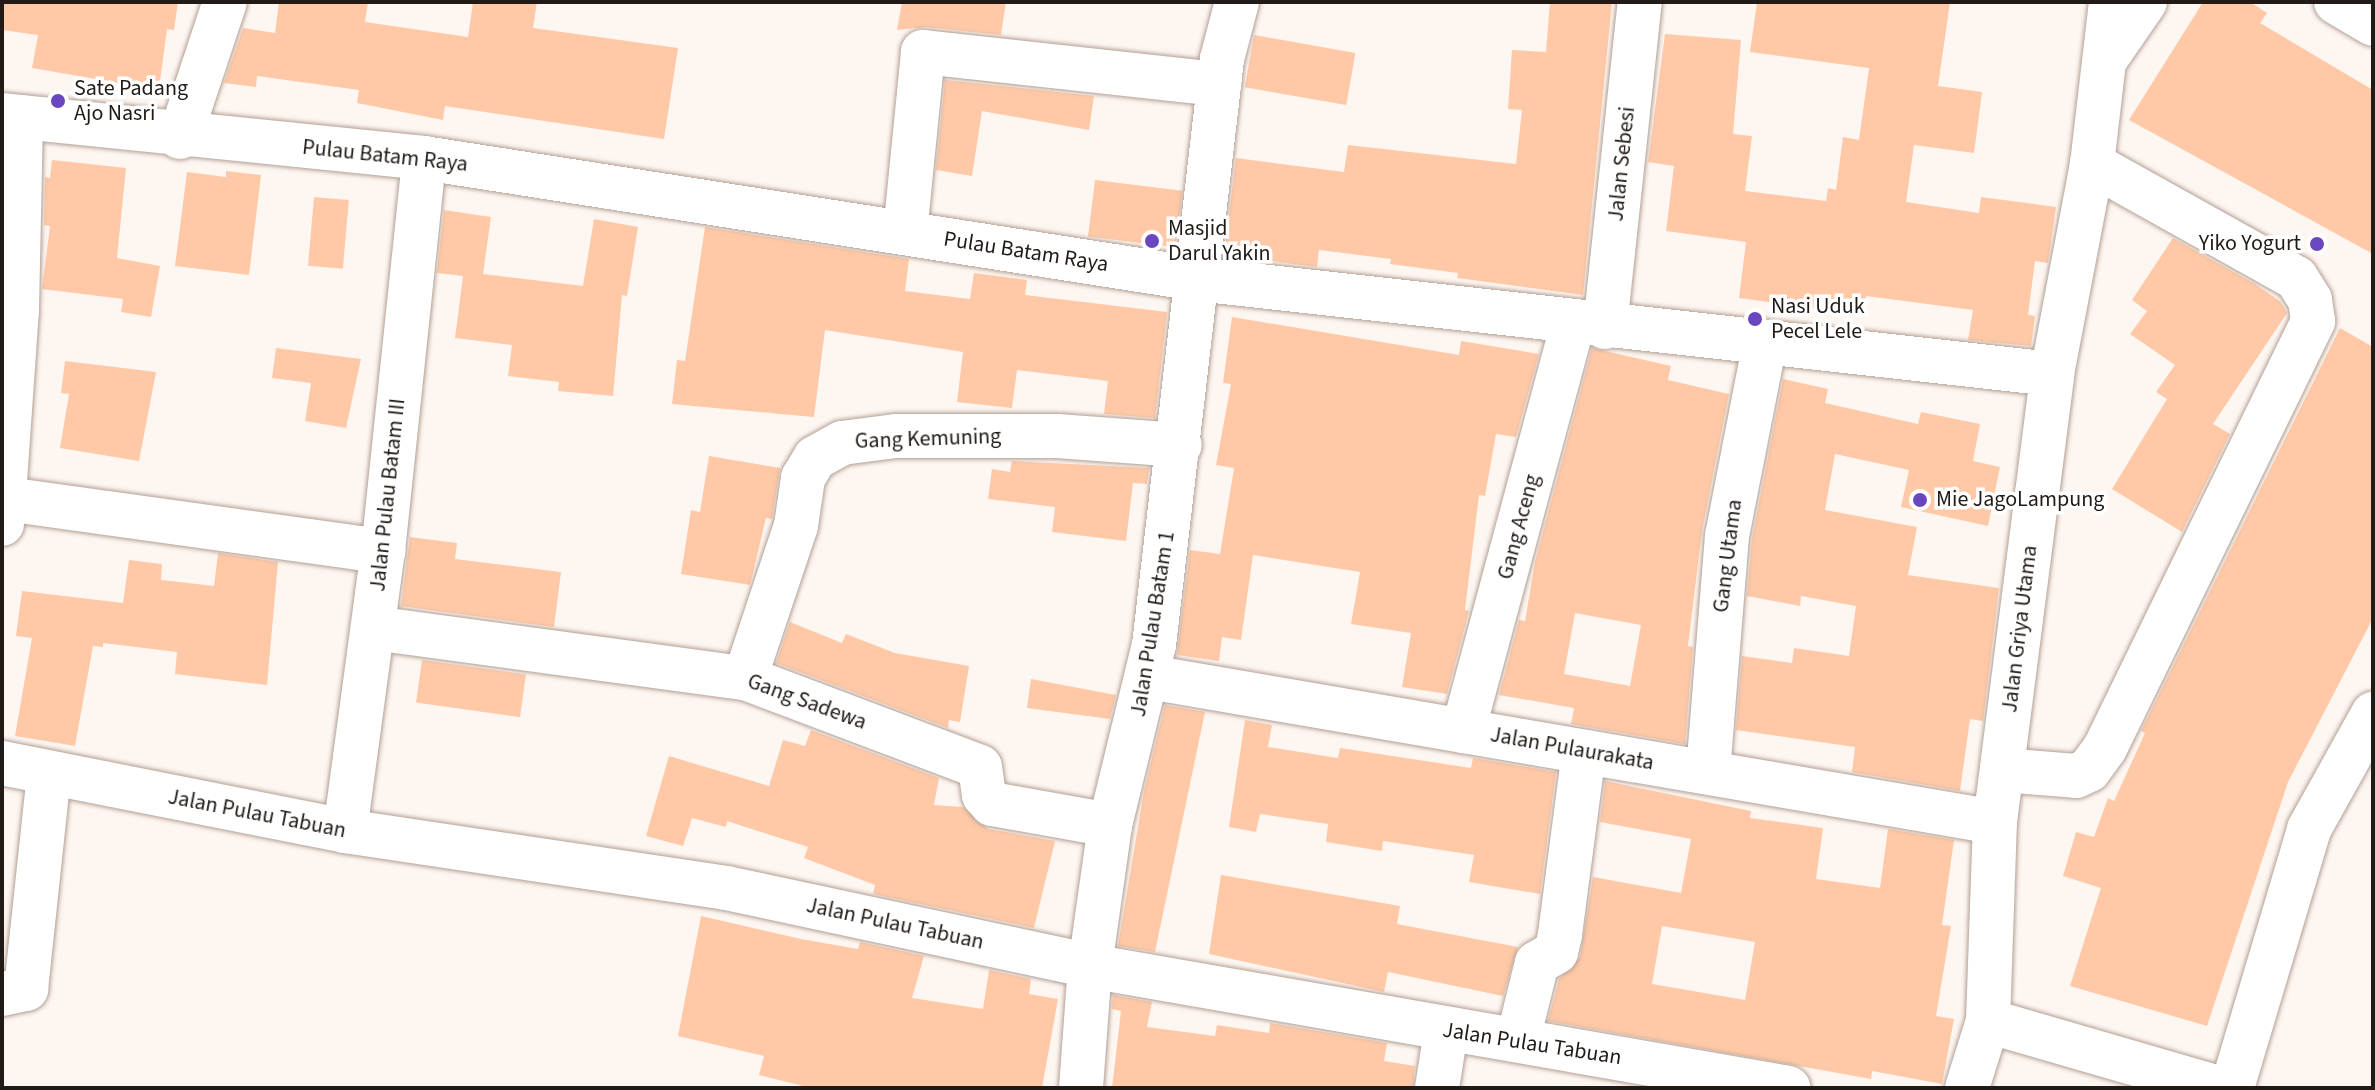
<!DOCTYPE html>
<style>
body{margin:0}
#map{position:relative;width:2375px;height:1090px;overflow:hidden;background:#fef6f1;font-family:"Source Sans 3",sans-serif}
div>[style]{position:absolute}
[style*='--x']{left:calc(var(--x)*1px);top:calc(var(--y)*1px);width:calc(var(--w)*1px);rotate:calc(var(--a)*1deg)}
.building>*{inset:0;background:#ffc9a7;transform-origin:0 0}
.roads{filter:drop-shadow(0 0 2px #b2a095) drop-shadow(0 0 2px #b2a095)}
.minor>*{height:44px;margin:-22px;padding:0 22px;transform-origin:22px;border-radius:22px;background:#fff}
.dots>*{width:22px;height:22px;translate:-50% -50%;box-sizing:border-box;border:4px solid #fff;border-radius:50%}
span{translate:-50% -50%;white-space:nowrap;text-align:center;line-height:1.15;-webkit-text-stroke:7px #fff;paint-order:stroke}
.poi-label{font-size:22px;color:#211a16}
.left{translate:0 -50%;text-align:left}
.right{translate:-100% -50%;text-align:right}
.street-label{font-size:22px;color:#211a16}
.frame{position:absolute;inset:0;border:4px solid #211a16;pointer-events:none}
</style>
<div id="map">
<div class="building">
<div style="clip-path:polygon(2px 2px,178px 2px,174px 30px,167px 29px,158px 96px,117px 91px,119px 83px,32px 68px,38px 35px,2px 30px)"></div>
<div style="clip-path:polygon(279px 2px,368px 2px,365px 22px,468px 37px,473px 2px,537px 2px,533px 28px,678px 48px,664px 139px,445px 106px,443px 120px,357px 103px,359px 90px,257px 76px,256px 87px,224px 83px,243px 28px,275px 33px)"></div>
<div style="clip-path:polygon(902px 2px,1006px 2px,1001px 35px,926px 27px,897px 30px)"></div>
<div style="clip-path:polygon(1550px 2px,1612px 2px,1583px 295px,1457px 278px,1458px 273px,1390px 264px,1391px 259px,1319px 250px,1317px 267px,1224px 255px,1236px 158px,1344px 172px,1348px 145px,1516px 164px,1522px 110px,1508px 109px,1512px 50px,1546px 52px)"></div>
<div style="clip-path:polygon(1757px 2px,1950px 2px,1938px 86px,1982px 92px,1974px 153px,1914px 145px,1906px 202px,1979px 213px,1981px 197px,2056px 207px,2048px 263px,2035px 261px,2028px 315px,2035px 316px,2031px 346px,1968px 340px,1973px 310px,1866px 296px,1863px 315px,1739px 298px,1746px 242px,1666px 231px,1674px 166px,1648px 162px,1665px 34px,1741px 40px,1733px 134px,1752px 136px,1745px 191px,1826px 201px,1828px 188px,1836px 190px,1843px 137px,1859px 140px,1869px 68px,1750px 52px)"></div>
<div style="clip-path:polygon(2203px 2px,2250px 2px,2267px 13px,2260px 23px,2373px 90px,2373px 254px,2129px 120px)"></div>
<div style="left:1254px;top:35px;width:103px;height:53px;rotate:10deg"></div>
<div style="clip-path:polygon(945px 80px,1094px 96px,1089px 130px,982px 111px,972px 176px,936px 170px)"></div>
<div style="clip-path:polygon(52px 160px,126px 168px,117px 258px,160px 266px,151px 317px,121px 312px,123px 299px,42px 289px,50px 226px,44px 225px,45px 177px,50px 178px)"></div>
<div style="clip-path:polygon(226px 171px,261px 175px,249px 275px,175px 266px,187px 172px,226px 177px)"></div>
<div style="left:1095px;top:180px;width:88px;height:57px;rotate:7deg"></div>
<div style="left:314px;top:197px;width:35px;height:69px;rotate:5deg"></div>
<div style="clip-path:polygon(444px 210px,491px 217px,483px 274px,583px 286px,594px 219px,638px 227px,627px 296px,622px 295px,613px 396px,558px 391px,559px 382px,508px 376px,512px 345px,455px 338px,463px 276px,437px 273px)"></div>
<div style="clip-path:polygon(705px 227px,909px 259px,905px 291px,970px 299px,974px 273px,1027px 280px,1025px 295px,1167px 312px,1155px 418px,1104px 414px,1108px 381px,1017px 370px,1012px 408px,957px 402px,963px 352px,825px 330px,814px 417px,672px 404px,677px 360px,685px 361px)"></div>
<div style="clip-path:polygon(2173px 238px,2255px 284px,2281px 302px,2287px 313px,2213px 424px,2230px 434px,2182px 532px,2112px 489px,2167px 399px,2156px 392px,2175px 365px,2130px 334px,2147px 311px,2132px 300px)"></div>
<div style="clip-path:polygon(1232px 317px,1459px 355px,1461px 341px,1539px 354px,1516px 437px,1496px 434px,1485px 496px,1479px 495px,1465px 610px,1469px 611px,1447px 694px,1402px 687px,1411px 633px,1351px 624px,1360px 572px,1253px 555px,1241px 640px,1222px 637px,1219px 661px,1177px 655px,1190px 550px,1220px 554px,1234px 468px,1216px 465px,1231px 384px,1223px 383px)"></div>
<div style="clip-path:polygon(2340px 328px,2373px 347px,2373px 618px,2288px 782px,2207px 1026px,2070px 986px,2101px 888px,2063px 876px,2076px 832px,2094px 837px,2108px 798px,2114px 801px,2145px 733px,2141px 731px)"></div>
<div style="clip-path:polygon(276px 348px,361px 359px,346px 428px,305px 421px,311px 383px,272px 378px)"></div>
<div style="clip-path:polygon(evenodd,1592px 348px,1671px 366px,1668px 380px,1729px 394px,1702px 531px,1688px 646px,1693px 647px,1685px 744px,1571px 724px,1574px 708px,1499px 695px,1519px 620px,1525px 621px,1535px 562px,1592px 348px,1575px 613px,1641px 625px,1630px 686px,1564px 674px,1575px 613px)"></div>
<div style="clip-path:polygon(65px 361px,156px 372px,139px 461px,60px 448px,69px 394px,61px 393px)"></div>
<div style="clip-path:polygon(1783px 379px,1828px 389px,1825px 403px,1918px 424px,1921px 412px,1980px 424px,1973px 461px,2000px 467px,1988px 526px,1901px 507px,1909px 470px,1835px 454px,1825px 510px,1917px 527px,1908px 575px,1999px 588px,1983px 721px,1970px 719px,1960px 791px,1852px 772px,1855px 747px,1736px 730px,1742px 656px,1792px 663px,1794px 648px,1849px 656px,1856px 606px,1801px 596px,1800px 606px,1747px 596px,1752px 539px)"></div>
<div style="clip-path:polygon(709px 456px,780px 468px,772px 519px,766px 518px,750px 585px,681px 574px,691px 510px,700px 512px)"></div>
<div style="clip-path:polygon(1012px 461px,1149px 468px,1147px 484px,1133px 483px,1126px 541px,1052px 532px,1055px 507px,988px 499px,992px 469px,1010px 472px)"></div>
<div style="clip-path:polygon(410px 537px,457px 543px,455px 559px,561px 572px,554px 627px,401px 606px)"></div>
<div style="clip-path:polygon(218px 553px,278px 562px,267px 685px,175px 674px,177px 652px,103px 643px,103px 647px,93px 646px,75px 746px,15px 736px,32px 638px,16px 636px,22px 591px,123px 603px,129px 560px,162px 564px,161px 580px,214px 586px)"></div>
<div style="clip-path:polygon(790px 622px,842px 643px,846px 634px,895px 653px,969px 666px,960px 722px,949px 720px,948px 728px,776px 663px)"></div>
<div style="left:422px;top:660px;width:105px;height:43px;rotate:8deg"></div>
<div style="clip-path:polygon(1031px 679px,1116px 695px,1110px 719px,1027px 708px)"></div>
<div style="clip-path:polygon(1165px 705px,1205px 712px,1155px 952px,1118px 946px,1144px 791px)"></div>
<div style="clip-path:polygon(1245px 720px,1272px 725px,1268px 747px,1338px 758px,1340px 748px,1471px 768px,1473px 758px,1556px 772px,1540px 894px,1469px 882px,1474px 855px,1383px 841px,1382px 851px,1326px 842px,1328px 824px,1260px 814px,1256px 832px,1229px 827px)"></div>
<div style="clip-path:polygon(811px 730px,939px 778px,934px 805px,963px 807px,988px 829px,1055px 841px,1034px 928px,873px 894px,875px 885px,804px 858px,808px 847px,727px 821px,726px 827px,692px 818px,683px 846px,646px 836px,669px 756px,769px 786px,783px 740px,805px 746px)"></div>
<div style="clip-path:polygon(evenodd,1605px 781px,1751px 811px,1750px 818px,1823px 828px,1816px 879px,1880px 888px,1888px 829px,1954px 840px,1942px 925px,1951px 926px,1936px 1016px,1954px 1019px,1942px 1084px,1872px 1071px,1871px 1079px,1548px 1021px,1559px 979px,1580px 957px,1593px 877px,1681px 893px,1691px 839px,1600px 822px,1605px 781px,1662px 926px,1755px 942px,1745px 1000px,1652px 984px,1662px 926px)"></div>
<div style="clip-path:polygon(1221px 875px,1400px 906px,1397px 924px,1518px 947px,1503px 996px,1388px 972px,1384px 992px,1209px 954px)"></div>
<div style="clip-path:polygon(701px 916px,801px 939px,858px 949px,860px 942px,924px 956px,912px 998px,983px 1009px,989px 970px,1031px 979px,1029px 994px,1058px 999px,1042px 1088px,811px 1088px,759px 1075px,764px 1056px,678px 1036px)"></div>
<div style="clip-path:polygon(1113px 995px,1152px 1002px,1147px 1027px,1215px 1036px,1217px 1025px,1269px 1033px,1270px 1023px,1387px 1043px,1384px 1061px,1415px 1066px,1413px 1088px,1112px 1088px,1121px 1011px,1112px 1009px)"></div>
</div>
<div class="roads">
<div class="minor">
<div style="--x:2336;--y:2;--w:43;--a:30.7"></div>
<div style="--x:2107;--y:57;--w:67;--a:-55.4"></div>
<div style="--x:2;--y:115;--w:424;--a:5.8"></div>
<div style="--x:424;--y:158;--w:782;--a:8.9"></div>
<div style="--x:1197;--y:279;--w:860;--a:6.34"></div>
<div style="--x:180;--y:137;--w:142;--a:-71.6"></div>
<div style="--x:905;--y:233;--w:182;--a:-84.3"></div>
<div style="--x:923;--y:52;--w:298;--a:6.2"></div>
<div style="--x:1605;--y:327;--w:327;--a:-83.9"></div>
<div style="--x:6;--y:499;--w:381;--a:7.9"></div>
<div style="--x:2;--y:524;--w:215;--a:-86"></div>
<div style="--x:17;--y:310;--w:193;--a:-88.8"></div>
<div style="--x:373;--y:628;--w:375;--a:7.7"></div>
<div style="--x:745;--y:678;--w:251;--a:20.7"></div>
<div style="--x:980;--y:767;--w:28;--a:82"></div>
<div style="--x:984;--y:795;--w:12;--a:48"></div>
<div style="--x:992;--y:804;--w:120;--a:10.1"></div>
<div style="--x:1149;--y:677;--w:858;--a:9.73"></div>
<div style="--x:745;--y:678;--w:160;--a:-71.5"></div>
<div style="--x:796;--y:526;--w:49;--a:-81.7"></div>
<div style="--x:803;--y:478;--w:23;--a:-59"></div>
<div style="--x:815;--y:458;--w:31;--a:-29"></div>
<div style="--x:842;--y:443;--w:54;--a:-7.4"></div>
<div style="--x:896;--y:436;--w:161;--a:0"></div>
<div style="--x:1057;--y:436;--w:123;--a:4.2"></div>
<div style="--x:1463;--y:731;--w:424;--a:-74.9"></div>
<div style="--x:2;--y:763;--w:350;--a:11.2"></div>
<div style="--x:345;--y:831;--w:386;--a:8.5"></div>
<div style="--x:727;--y:888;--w:371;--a:12.1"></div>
<div style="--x:1090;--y:966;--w:709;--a:9.91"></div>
<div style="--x:2002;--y:770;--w:74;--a:4.6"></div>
<div style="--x:2076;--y:776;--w:14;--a:-25"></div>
<div style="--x:2089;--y:770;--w:27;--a:-54"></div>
<div style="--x:2105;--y:748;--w:475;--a:-64"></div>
<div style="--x:2313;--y:321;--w:21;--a:-98"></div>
<div style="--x:2310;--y:300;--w:26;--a:-122"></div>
<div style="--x:2296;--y:278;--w:234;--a:-150.8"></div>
<div style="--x:1708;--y:772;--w:237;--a:-85.4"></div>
<div style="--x:1727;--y:536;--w:198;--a:-78.9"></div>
<div style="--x:345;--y:831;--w:283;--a:-82.3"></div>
<div style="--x:383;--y:551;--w:395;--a:-84"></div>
<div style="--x:2;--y:994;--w:25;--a:-12"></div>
<div style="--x:26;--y:989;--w:215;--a:-83.9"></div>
<div style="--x:1988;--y:1021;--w:240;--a:16.2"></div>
<div style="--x:1518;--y:1039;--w:78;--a:-76"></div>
<div style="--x:1537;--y:963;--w:22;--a:-30"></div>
<div style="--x:1556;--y:952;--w:18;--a:-77"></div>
<div style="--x:1560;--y:934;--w:184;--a:-82.5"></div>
<div style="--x:1081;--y:1088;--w:122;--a:-85.8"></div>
<div style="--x:1090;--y:966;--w:142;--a:-81.9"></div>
<div style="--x:1110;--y:825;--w:185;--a:-76.3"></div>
<div style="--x:1154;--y:645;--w:590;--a:-83.38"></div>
<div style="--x:1222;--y:59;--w:59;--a:-75.3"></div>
<div style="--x:1437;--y:1088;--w:58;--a:-81"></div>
<div style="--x:1967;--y:1088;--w:70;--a:-72.6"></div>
<div style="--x:1988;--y:1021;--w:199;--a:-88"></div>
<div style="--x:1995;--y:822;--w:452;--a:-82.7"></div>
<div style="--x:2052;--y:374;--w:214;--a:-79.2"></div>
<div style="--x:2092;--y:164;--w:163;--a:-83.3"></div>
<div style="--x:2232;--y:1088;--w:270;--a:-73.4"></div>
<div style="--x:2309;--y:829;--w:132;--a:-60.9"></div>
</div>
</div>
<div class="dots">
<div style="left:58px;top:101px;background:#6a47bf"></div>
<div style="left:1152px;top:241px;background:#6a47bf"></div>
<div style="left:2317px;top:244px;background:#6a47bf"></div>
<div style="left:1755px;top:319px;background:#6a47bf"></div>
<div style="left:1920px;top:500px;background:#6a47bf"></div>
</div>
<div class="poi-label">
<span class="left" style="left:74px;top:101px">Sate Padang<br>Ajo Nasri</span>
<span class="left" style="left:1168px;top:241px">Masjid<br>Darul Yakin</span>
<span class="right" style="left:2301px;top:244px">Yiko Yogurt</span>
<span class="left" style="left:1771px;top:319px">Nasi Uduk<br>Pecel Lele</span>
<span class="left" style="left:1936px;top:500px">Mie JagoLampung</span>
</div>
<div class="street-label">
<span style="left:385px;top:156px;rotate:6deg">Pulau Batam Raya</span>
<span style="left:1622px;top:164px;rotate:-84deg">Jalan Sebesi</span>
<span style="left:1026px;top:252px;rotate:9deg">Pulau Batam Raya</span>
<span style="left:928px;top:439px;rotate:-2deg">Gang Kemuning</span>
<span style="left:388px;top:495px;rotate:-84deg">Jalan Pulau Batam III</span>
<span style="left:1519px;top:527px;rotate:-75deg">Gang Aceng</span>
<span style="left:1728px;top:556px;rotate:-83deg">Gang Utama</span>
<span style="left:1153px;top:624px;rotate:-81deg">Jalan Pulau Batam 1</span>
<span style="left:2020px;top:629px;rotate:-83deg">Jalan Griya Utama</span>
<span style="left:807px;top:702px;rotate:20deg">Gang Sadewa</span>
<span style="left:1572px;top:749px;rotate:10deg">Jalan Pulaurakata</span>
<span style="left:257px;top:814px;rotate:11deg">Jalan Pulau Tabuan</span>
<span style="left:895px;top:924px;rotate:12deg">Jalan Pulau Tabuan</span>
<span style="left:1532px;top:1044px;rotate:9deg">Jalan Pulau Tabuan</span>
</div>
<div class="frame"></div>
</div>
